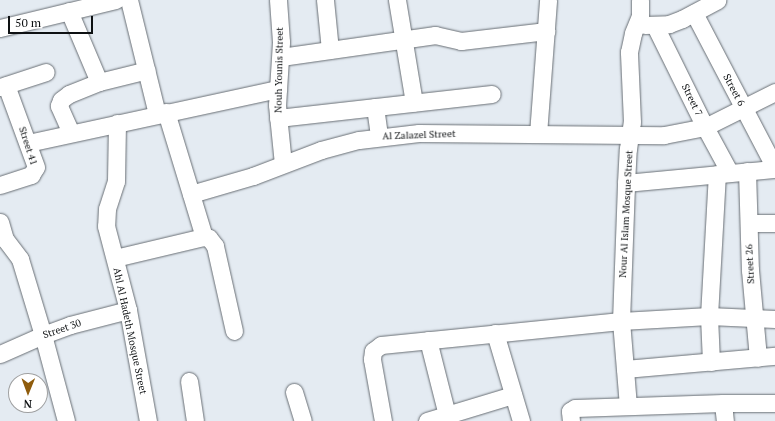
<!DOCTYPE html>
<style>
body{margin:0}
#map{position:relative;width:775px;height:421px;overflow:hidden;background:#e4ebf2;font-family:"PT Serif",serif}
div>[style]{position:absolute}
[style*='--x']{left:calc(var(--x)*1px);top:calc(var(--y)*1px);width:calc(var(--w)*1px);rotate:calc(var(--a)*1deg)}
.roads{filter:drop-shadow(0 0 1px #686e74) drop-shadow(0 0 1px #686e74)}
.minor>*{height:17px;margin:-8.5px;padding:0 8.5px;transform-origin:8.5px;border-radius:8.5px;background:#fff}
span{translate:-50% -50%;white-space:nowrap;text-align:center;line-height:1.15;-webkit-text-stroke:3px #fff;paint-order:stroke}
.street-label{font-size:10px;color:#0e1113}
.north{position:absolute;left:8px;top:373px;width:40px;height:40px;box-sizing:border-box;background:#fff;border:1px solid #9fa0a1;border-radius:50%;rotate:181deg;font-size:11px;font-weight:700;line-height:16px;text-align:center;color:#0e1113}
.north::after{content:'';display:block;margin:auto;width:14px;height:18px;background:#8f5c0c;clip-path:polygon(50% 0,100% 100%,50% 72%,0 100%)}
.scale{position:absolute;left:8px;top:16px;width:85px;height:18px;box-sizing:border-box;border:2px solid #0e1113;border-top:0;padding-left:5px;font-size:12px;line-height:14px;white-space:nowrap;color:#0e1113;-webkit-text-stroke:3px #fff;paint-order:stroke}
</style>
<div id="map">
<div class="roads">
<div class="minor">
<div style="--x:129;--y:0;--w:117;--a:76.2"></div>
<div style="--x:278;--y:0;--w:42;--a:85.9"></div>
<div style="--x:281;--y:42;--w:63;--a:93.6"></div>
<div style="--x:277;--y:105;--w:59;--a:84.2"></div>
<div style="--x:325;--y:0;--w:50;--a:84.3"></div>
<div style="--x:397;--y:0;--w:104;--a:80.6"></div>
<div style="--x:69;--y:11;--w:77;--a:67.1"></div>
<div style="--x:694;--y:13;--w:175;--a:62.4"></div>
<div style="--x:645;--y:25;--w:24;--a:-2"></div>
<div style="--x:669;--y:24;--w:14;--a:-21"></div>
<div style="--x:682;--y:19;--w:40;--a:-28"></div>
<div style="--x:655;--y:26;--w:113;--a:63.7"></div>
<div style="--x:705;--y:127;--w:52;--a:61.5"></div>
<div style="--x:0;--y:28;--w:119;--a:-13.6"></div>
<div style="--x:281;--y:57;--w:156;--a:-8.1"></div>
<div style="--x:435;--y:35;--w:27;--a:13"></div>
<div style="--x:461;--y:41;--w:86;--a:-6.7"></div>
<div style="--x:0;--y:87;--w:48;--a:-18.1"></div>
<div style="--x:375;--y:107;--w:30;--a:82"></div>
<div style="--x:166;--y:112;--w:131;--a:73.1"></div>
<div style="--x:278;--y:118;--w:215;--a:-6.4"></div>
<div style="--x:117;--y:123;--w:58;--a:91"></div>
<div style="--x:116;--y:181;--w:29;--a:108"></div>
<div style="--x:107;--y:209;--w:17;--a:93"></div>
<div style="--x:106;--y:226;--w:87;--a:75.3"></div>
<div style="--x:128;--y:310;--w:113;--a:79.8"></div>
<div style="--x:71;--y:133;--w:30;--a:-114"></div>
<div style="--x:59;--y:106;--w:6;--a:-72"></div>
<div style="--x:61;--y:100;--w:10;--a:-37"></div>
<div style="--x:69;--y:94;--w:32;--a:-22"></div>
<div style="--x:99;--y:82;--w:49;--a:-14"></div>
<div style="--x:538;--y:134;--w:134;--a:-85.7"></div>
<div style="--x:28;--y:143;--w:256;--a:-12.2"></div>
<div style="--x:747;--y:171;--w:99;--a:88.3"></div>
<div style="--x:750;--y:270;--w:88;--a:84.8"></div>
<div style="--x:626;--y:183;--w:150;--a:-5.4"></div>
<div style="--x:0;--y:185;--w:33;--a:-18"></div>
<div style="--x:31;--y:175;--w:9;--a:-58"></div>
<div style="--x:36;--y:167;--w:87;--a:-110.1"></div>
<div style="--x:191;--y:194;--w:65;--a:-16.2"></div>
<div style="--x:253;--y:176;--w:73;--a:-20.9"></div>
<div style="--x:321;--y:150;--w:39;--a:-15"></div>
<div style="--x:359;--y:140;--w:60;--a:-6.7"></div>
<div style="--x:419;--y:133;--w:245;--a:0.5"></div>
<div style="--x:664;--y:135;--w:42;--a:-11"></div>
<div style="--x:705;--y:127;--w:78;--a:-26.6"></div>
<div style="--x:0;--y:222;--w:18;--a:74"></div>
<div style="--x:5;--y:239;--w:25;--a:53"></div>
<div style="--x:20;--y:259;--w:79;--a:73.2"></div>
<div style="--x:43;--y:335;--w:89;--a:75"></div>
<div style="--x:749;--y:223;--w:26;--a:0"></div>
<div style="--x:115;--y:258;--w:91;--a:-13.3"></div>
<div style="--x:204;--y:237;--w:5;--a:11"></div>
<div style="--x:209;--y:238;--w:10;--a:53"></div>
<div style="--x:215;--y:246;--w:87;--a:77.4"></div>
<div style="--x:495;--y:333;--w:92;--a:73.5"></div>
<div style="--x:428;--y:340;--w:77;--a:75.8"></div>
<div style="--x:0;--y:354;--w:47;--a:-23.8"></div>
<div style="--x:43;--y:335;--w:29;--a:-20"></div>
<div style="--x:70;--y:325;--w:60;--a:-14.5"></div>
<div style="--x:711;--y:362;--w:46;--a:-92.5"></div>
<div style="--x:709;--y:316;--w:142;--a:-86.8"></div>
<div style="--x:625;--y:369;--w:151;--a:-5"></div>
<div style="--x:189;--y:381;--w:40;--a:81.5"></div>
<div style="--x:294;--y:392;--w:30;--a:73"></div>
<div style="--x:723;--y:403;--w:18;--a:84"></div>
<div style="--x:628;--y:406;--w:85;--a:-94.7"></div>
<div style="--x:621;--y:321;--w:138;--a:-87.9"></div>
<div style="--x:626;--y:183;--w:34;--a:-87"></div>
<div style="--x:628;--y:149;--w:27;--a:-82"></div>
<div style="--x:632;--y:122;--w:70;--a:-92.5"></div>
<div style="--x:629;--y:52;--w:19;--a:-78"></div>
<div style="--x:633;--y:33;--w:18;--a:-68"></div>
<div style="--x:640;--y:16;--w:16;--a:-90"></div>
<div style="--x:383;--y:421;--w:63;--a:-100.1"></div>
<div style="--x:372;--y:359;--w:8;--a:-83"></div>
<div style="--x:373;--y:351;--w:10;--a:-37"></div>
<div style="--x:381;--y:345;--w:241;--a:-5.7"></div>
<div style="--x:621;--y:321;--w:88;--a:-3.3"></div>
<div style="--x:709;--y:316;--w:66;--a:2.6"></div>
<div style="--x:427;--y:421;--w:90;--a:-16.8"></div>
<div style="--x:571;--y:421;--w:10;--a:-96"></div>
<div style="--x:570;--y:411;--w:6;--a:-31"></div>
<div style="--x:575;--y:408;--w:148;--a:-1.9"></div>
<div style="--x:723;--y:403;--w:52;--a:0"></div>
</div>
</div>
<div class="street-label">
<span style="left:279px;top:70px;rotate:-89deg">Nouh Younis Street</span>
<span style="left:734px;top:90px;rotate:62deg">Street 6</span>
<span style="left:692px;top:100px;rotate:64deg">Street 7</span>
<span style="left:419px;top:135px;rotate:-2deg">Al Zalazel Street</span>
<span style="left:28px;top:146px;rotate:72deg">Street 41</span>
<span style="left:626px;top:214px;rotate:-87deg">Nour Al Islam Mosque Street</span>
<span style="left:750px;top:264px;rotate:-93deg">Street 26</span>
<span style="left:62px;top:329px;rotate:-19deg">Street 30</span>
<span style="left:130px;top:331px;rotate:78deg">Ahl Al Hadeth Mosque Street</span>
</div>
<div class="north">N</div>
<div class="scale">50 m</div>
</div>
